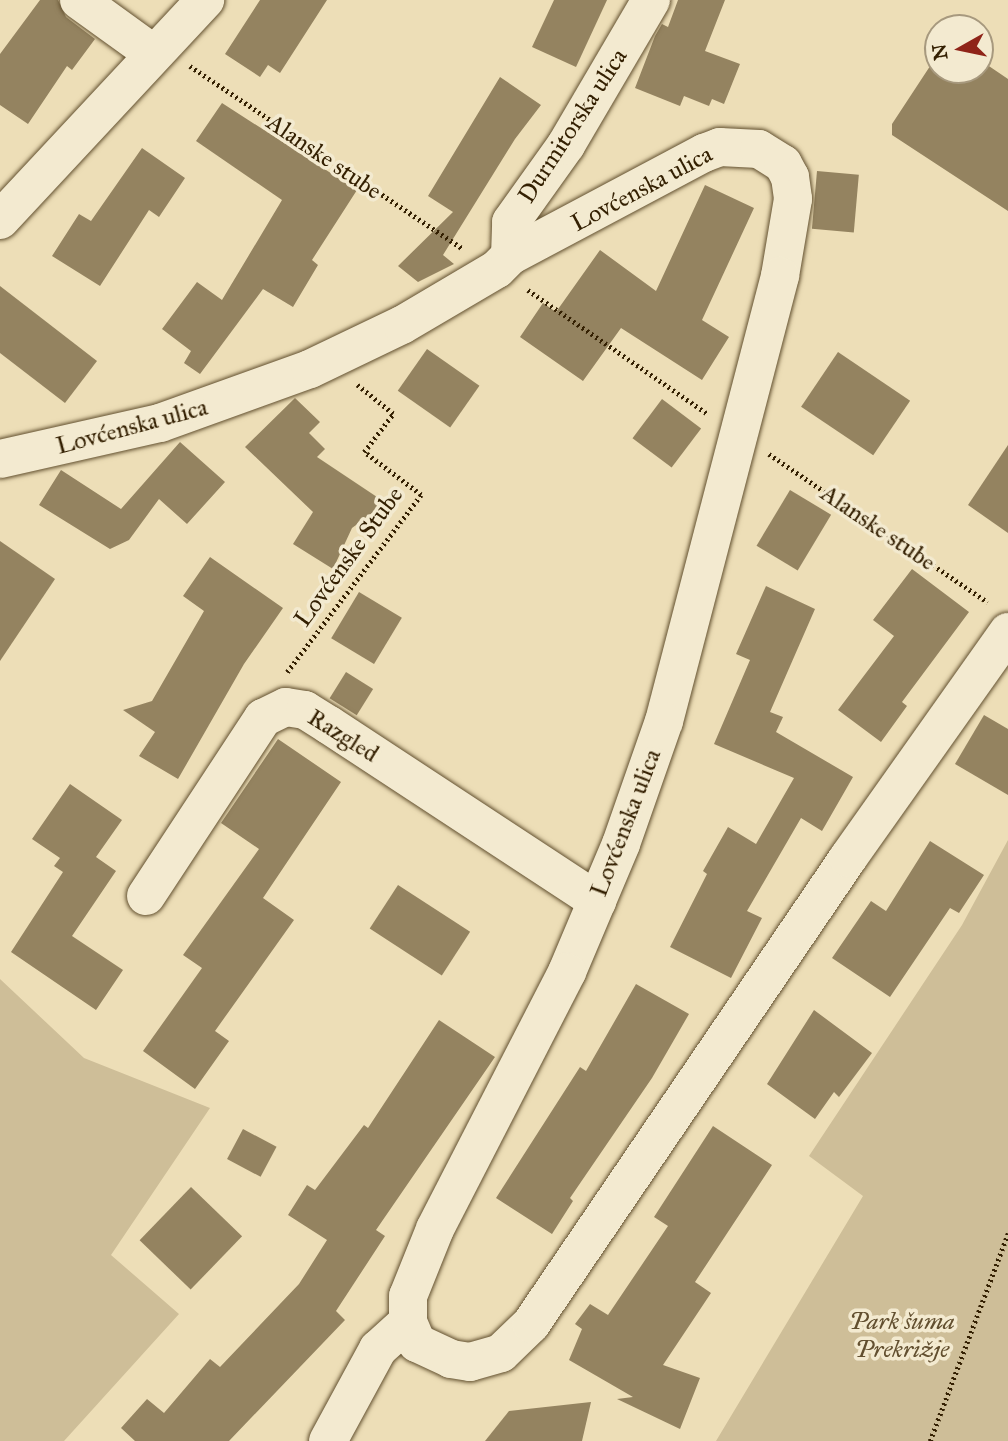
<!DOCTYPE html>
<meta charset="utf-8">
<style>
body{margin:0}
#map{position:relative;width:1008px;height:1441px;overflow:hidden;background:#eddeb7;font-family:"IM FELL Great Primer",serif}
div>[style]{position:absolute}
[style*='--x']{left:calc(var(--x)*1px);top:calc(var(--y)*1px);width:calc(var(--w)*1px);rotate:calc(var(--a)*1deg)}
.green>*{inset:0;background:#cebe98}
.building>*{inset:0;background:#948360;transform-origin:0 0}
.path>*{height:4.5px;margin-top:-2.25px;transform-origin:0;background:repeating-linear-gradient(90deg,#342002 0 2px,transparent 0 5.5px)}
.roads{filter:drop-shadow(0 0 2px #62502f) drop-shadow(0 0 2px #62502f)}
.minor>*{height:38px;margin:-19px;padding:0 19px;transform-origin:19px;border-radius:19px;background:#f3ead0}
span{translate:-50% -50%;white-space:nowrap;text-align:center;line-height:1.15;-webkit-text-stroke:7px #f3ead0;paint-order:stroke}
.street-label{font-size:24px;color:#342002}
.park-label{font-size:24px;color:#624f2f;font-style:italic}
.north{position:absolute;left:924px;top:14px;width:70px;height:70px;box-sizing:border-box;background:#f3ead0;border:2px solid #a7997e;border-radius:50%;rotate:261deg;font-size:19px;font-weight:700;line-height:28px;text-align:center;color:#342002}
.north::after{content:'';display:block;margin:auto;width:24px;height:32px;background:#8f2418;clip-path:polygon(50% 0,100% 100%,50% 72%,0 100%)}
</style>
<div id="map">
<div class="green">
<div style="clip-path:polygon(1008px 840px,1008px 1441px,716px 1441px,863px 1196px,809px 1156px,962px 925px)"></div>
<div style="clip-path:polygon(0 979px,84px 1058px,210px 1108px,111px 1255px,179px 1314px,64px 1441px,0 1441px)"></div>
</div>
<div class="building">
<div style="clip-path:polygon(40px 0,58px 0,66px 17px,95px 39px,72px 70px,67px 66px,28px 124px,0 105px,0 54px)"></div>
<div style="clip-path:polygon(260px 0,327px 0,280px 73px,268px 65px,260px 77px,225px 54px)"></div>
<div style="clip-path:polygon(554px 0,607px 0,576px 67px,532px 47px)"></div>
<div style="clip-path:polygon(678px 0,725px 0,705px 51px,740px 64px,724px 104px,712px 99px,709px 106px,684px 96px,680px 106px,635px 88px,655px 36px,662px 24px,668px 27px)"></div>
<div style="clip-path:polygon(938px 54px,938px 70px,980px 70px,980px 60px,1008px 79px,1008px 211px,892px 135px,892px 124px)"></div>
<div style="clip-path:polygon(500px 77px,541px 105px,515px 139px,443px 255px,454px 264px,418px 282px,398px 266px,453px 212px,428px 196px)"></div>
<div style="clip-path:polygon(222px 103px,357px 190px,312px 260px,318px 265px,293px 307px,263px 289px,200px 374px,184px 363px,191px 351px,162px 329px,197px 282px,222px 300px,282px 200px,196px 141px)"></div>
<div style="clip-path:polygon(142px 148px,185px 178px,159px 217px,149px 210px,100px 286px,52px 256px,79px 214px,91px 221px)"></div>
<div style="left:817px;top:171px;width:42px;height:58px;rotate:5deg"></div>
<div style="clip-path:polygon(705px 185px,754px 208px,702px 320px,729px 337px,702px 380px,621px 328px,583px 381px,520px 337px,543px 303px,556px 312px,600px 250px,656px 291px)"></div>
<div style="clip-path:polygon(0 286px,97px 361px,65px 403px,0 353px)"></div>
<div style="left:427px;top:349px;width:64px;height:51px;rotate:35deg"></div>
<div style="left:838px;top:352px;width:87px;height:66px;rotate:34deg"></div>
<div style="clip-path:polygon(295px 398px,320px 422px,309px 433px,325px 449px,317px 457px,386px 503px,352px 528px,333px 569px,293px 544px,313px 512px,245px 447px)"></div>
<div style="left:662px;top:399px;width:49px;height:49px;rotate:37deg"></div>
<div style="clip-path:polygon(180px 442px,225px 482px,187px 524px,159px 499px,129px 540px,110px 549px,39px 505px,61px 470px,121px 509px)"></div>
<div style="clip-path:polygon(1008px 445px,1008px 533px,968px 505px)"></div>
<div style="left:790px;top:490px;width:48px;height:65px;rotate:31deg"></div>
<div style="clip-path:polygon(0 541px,55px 579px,0 661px)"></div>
<div style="clip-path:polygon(210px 557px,283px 608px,244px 664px,178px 779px,139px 756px,155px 732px,123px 710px,152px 701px,204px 611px,183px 596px)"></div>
<div style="clip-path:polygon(912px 569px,969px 612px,902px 702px,907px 706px,881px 742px,838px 710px,894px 636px,873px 620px)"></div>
<div style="clip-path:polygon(766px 586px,815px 609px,770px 712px,783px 717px,776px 732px,853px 777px,822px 831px,801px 818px,747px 911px,762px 918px,731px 978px,670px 947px,707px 874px,703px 871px,728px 827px,756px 844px,794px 778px,714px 744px,750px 660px,736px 654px)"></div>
<div style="left:359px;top:592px;width:50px;height:54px;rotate:31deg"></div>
<div style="left:346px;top:672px;width:32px;height:31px;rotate:32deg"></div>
<div style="clip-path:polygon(984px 715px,1008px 729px,1008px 795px,955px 764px)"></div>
<div style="clip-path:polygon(278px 739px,341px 782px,263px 898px,294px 920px,215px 1031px,229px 1041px,195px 1089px,143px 1051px,202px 968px,183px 955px,259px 849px,221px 823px)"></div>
<div style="clip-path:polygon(70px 784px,122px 820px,96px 857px,116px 871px,72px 936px,123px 970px,96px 1010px,11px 952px,63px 872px,54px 866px,60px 858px,32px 839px)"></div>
<div style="clip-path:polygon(930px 841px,984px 875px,959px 913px,950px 908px,890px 997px,832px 958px,871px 901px,886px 911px)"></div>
<div style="left:398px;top:885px;width:86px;height:52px;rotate:33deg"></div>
<div style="clip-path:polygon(636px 984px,689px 1014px,652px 1078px,570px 1198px,573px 1201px,552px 1234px,496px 1198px,580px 1067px,586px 1071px)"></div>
<div style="clip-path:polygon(814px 1010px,872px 1053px,839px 1097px,834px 1092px,815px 1119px,767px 1084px)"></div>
<div style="clip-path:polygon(439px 1020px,495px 1057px,376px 1230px,385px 1236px,336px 1311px,345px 1320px,229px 1441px,135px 1441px,121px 1428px,147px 1399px,164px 1413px,210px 1359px,220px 1367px,299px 1284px,327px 1240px,288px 1215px,307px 1185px,315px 1190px,364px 1125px,368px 1128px)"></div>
<div style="clip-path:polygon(713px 1126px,772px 1165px,695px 1282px,711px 1293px,663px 1365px,700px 1378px,680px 1429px,617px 1399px,633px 1397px,569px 1360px,582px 1329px,575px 1324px,590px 1304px,608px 1315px,668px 1226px,654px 1217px)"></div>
<div style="left:243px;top:1129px;width:38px;height:34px;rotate:28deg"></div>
<div style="left:191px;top:1187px;width:71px;height:74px;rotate:44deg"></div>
<div style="clip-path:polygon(591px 1402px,582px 1441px,485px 1441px,509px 1411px)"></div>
</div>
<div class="path">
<div style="--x:190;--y:66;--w:327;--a:33.8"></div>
<div style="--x:528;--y:290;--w:219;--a:34.6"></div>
<div style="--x:769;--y:454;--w:264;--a:34.1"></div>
<div style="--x:287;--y:672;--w:222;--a:-52.9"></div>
<div style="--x:421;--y:495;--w:71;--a:-143"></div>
<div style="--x:364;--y:452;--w:48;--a:-52.7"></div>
<div style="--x:393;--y:414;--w:46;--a:-141.1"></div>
<div style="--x:930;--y:1441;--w:222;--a:-69.4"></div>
</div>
<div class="roads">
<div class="minor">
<div style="--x:79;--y:0;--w:92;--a:35.8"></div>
<div style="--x:0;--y:220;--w:301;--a:-47"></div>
<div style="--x:510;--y:256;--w:34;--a:-88"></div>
<div style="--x:511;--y:222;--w:95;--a:-54.5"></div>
<div style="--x:566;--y:145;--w:168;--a:-59.6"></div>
<div style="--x:0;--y:459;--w:164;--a:-12.7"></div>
<div style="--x:160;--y:423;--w:159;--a:-19.8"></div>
<div style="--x:310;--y:369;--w:102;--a:-25.6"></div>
<div style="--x:402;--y:325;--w:110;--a:-30.5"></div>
<div style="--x:497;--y:269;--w:18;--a:-45"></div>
<div style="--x:510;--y:256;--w:220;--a:-28"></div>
<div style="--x:704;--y:153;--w:17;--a:-21"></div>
<div style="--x:720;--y:147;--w:39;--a:3"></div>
<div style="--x:759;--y:149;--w:28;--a:32"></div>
<div style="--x:783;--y:164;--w:15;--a:62"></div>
<div style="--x:790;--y:177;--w:22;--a:82"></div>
<div style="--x:793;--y:199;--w:78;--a:99.6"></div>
<div style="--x:780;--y:276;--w:460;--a:104.6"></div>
<div style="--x:664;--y:721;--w:130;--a:109.3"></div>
<div style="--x:621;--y:844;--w:139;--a:112.9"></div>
<div style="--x:567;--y:972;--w:289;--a:117.2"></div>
<div style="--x:435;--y:1229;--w:72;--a:111.9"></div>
<div style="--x:408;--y:1296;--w:26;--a:90"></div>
<div style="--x:408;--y:1322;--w:23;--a:67"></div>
<div style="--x:417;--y:1343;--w:38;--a:25"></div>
<div style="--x:451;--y:1359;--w:19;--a:9"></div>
<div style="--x:470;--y:1362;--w:32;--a:-16"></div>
<div style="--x:501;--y:1353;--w:42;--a:-44"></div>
<div style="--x:531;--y:1324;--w:564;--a:-55.77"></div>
<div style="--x:848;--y:858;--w:277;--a:-54.7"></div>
<div style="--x:146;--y:896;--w:213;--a:-56.7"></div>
<div style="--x:263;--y:718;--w:25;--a:-26"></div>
<div style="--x:286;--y:707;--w:19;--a:9"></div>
<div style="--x:305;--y:710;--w:28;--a:32"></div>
<div style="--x:329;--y:725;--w:321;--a:33.3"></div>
<div style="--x:328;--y:1441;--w:105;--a:-61.5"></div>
<div style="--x:378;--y:1349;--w:40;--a:-42"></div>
</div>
</div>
<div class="street-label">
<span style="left:573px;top:126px;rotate:-57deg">Durmitorska ulica</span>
<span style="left:324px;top:157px;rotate:34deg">Alanske stube</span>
<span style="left:642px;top:189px;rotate:-28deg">Lovćenska ulica</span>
<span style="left:132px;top:427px;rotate:-15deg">Lovćenska ulica</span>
<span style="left:878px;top:528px;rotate:34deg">Alanske stube</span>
<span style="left:349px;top:557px;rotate:-54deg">Lovćenske Stube</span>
<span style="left:343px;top:736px;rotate:32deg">Razgled</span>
<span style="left:626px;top:823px;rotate:-69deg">Lovćenska ulica</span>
</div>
<div class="park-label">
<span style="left:902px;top:1336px">Park šuma<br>Prekrižje</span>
</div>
<div class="north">N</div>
</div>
